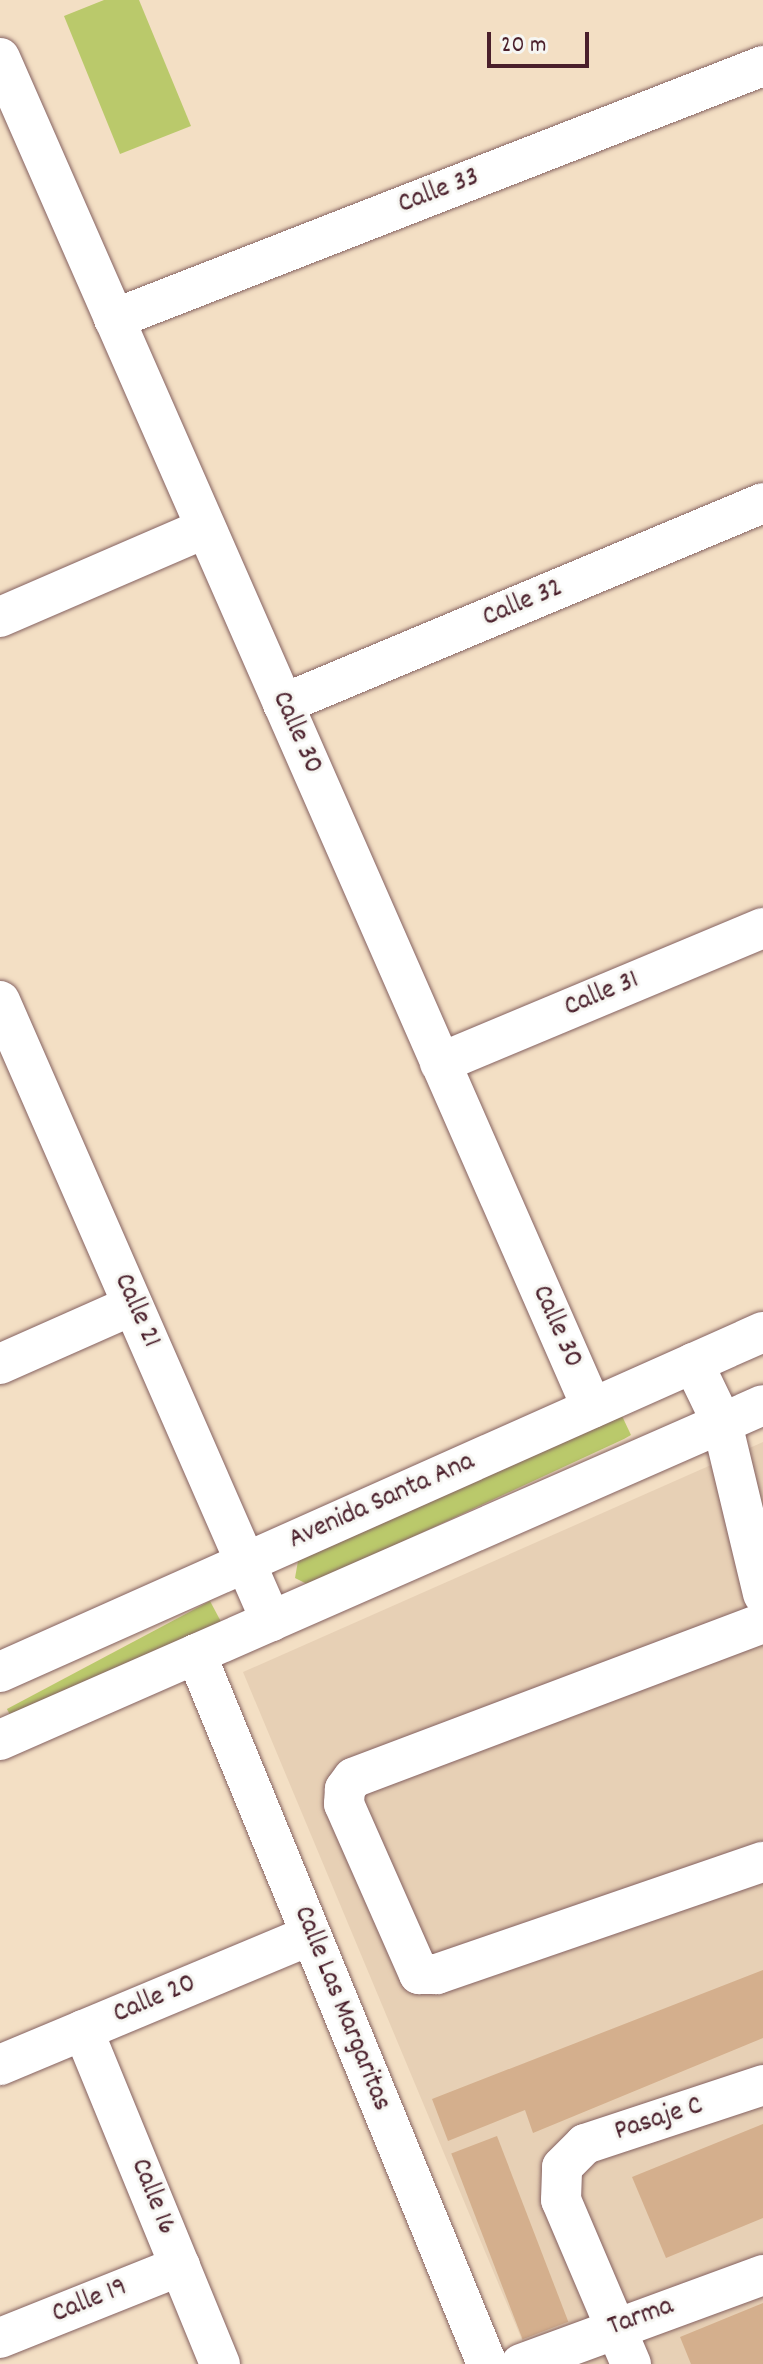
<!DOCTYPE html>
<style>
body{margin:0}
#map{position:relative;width:763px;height:2364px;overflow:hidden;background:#f3dfc4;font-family:Dekko,sans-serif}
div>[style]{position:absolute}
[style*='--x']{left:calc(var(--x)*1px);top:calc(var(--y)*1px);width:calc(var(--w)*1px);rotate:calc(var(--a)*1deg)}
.built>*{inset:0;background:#e7d0b5}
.green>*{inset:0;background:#bac96b;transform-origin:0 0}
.building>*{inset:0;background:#d4af8d;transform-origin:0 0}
.roads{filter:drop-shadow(0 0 2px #856261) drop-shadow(0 0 2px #856261)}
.minor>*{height:40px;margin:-20px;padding:0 20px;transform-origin:20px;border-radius:20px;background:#fff}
span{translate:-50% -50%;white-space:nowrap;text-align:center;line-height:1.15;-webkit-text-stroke:6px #f6f6f2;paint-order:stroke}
.street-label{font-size:28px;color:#4a1f2b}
.scale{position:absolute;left:487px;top:32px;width:102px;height:36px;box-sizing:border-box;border:4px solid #4a1f2b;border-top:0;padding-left:10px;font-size:24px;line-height:28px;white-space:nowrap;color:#4a1f2b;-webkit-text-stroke:6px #f6f6f2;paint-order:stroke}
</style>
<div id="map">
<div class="built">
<div style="clip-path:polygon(763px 1442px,763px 2364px,532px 2364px,243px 1672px)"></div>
</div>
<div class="green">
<div style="clip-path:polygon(104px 0,139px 0,191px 126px,120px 154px,64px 16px)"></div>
<div style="clip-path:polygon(622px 1416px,631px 1435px,624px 1439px,309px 1585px,295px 1578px,298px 1561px)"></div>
<div style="left:210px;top:1601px;width:26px;height:230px;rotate:62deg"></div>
</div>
<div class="building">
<div style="clip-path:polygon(763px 1970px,763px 2038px,533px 2133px,525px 2110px,448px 2141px,432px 2099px)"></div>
<div style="clip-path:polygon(763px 2124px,763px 2218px,666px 2258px,632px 2177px)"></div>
<div style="left:497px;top:2136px;width:199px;height:49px;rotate:69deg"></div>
<div style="clip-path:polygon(763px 2303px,763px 2364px,691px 2364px,680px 2337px)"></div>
</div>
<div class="roads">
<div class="minor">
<div style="--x:0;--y:58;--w:1474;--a:66.32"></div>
<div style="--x:114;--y:319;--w:697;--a:-21.3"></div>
<div style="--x:0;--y:617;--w:224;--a:-23.4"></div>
<div style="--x:283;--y:704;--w:520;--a:-22.72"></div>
<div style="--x:0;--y:1001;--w:677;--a:66.39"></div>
<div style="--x:440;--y:1063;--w:350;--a:-22.7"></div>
<div style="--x:693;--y:1363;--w:67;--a:64.2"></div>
<div style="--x:722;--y:1423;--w:176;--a:76.5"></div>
<div style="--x:0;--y:1364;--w:145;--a:-23.9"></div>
<div style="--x:763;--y:1623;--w:438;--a:159.3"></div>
<div style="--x:353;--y:1778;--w:14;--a:126"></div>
<div style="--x:345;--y:1789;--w:15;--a:94"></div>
<div style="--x:344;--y:1804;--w:186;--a:66.2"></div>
<div style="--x:419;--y:1974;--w:18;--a:0"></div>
<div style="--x:437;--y:1974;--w:345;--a:-19"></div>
<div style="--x:196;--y:1654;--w:767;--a:67.71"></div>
<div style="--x:0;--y:1672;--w:835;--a:-24.02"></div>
<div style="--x:0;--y:1740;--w:833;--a:-23.7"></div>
<div style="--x:83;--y:2030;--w:361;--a:67.7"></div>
<div style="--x:0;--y:2065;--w:337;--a:-22.7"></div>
<div style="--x:0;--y:2338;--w:194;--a:-21.8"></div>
<div style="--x:521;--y:2364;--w:258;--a:-20.2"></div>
<div style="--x:631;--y:2364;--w:178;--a:-113.1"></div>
<div style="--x:561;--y:2200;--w:33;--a:-88"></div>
<div style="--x:562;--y:2167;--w:33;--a:-45"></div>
<div style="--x:585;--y:2144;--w:188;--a:-18.3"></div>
</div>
</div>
<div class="street-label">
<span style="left:439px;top:192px;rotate:-21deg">Calle 33</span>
<span style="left:523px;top:604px;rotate:-23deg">Calle 32</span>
<span style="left:296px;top:733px;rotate:66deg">Calle 30</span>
<span style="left:602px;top:995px;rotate:-23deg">Calle 31</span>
<span style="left:136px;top:1311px;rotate:66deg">Calle 21</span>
<span style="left:556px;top:1327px;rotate:66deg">Calle 30</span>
<span style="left:382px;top:1502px;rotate:-24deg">Avenida Santa Ana</span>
<span style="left:155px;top:2000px;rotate:-23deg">Calle 20</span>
<span style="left:341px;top:2009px;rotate:68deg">Calle Las Margaritas</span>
<span style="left:659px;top:2120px;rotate:-18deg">Pasaje C</span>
<span style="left:152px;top:2197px;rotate:68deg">Calle 16</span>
<span style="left:90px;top:2302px;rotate:-22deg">Calle 19</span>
<span style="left:641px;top:2318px;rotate:-20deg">Tarma</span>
</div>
<div class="scale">20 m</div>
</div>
